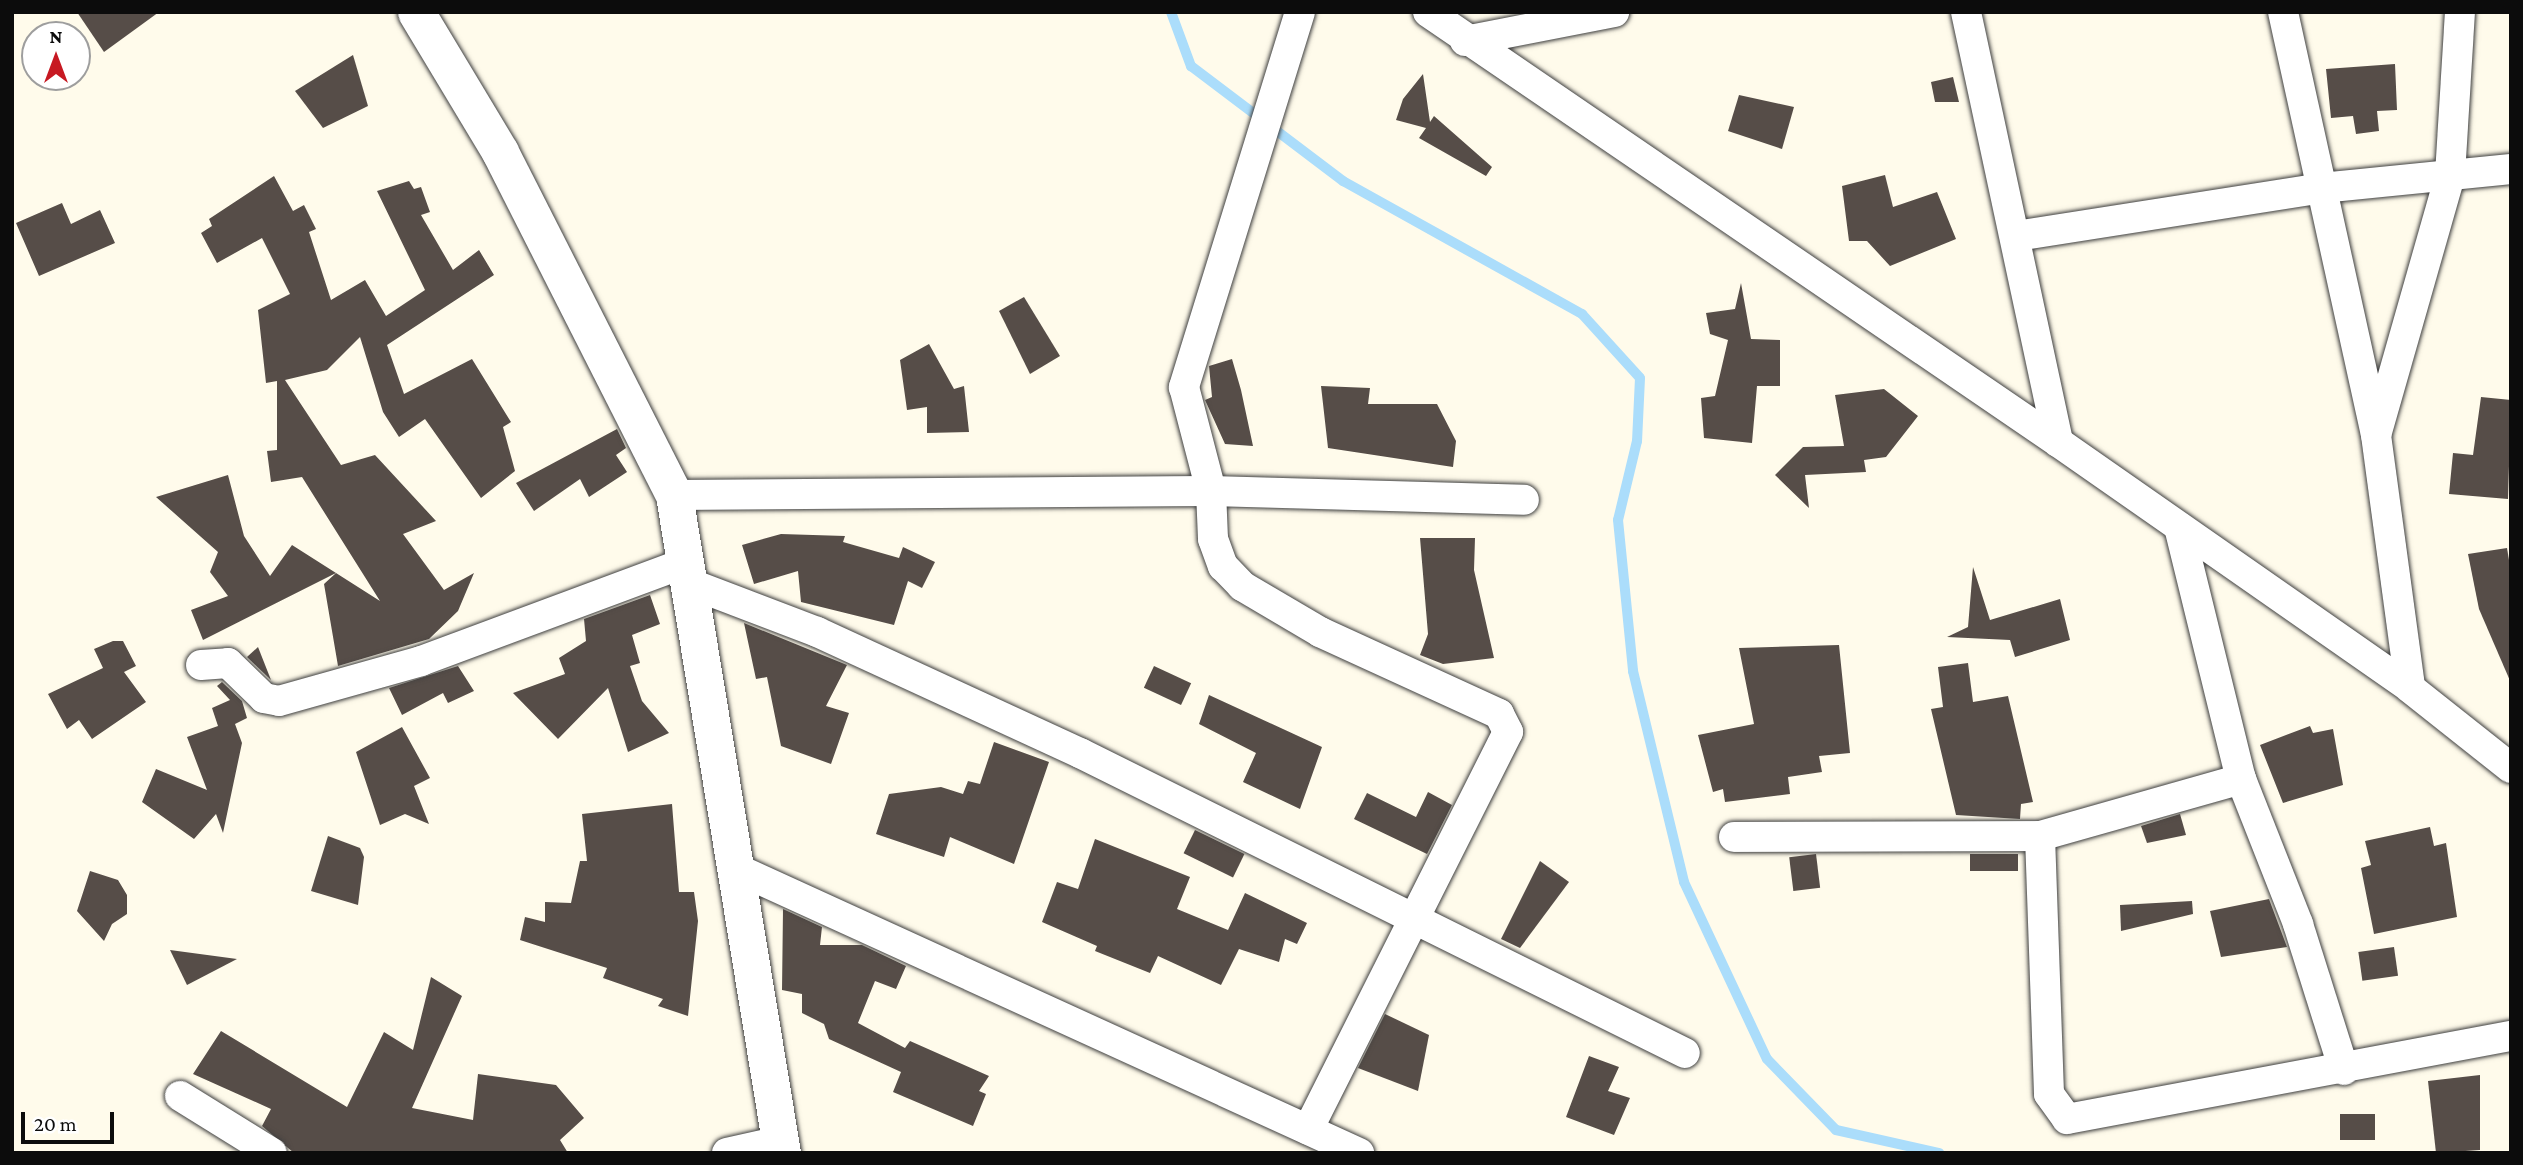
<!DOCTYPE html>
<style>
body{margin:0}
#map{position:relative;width:2523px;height:1165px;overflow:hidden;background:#fffbeb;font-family:"Crimson Pro",serif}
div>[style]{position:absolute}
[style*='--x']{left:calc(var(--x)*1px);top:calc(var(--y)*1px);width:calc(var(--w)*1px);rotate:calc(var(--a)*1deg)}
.stream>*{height:10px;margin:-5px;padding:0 5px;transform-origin:5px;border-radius:5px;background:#abddfb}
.building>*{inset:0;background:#564d48;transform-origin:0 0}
.roads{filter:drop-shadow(0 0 2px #3f3f3f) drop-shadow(0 0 2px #3f3f3f)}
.minor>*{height:30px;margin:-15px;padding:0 15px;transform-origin:15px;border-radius:15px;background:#fff}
.tertiary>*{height:37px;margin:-18.5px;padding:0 18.5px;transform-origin:18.5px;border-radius:18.5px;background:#fff}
span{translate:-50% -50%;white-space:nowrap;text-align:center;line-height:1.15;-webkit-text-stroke:7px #fff;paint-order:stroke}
.frame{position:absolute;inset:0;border:14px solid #0c0c0c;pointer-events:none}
.north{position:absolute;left:21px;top:21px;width:70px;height:70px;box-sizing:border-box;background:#fff;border:2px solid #9e9e9e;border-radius:50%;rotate:0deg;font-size:19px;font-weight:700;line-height:28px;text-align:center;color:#0c0c0c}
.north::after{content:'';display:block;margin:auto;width:24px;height:32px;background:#c71922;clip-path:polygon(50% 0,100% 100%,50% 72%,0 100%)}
.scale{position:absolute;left:21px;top:1112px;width:93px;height:32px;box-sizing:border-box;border:4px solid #0c0c0c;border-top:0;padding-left:9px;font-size:21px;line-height:24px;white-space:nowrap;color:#0c0c0c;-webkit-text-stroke:5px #fff;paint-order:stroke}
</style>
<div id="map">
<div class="stream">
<div style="--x:1171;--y:12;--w:58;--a:69.7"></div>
<div style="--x:1191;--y:66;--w:191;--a:37.1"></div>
<div style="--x:1343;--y:181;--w:274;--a:29.1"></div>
<div style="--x:1582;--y:314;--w:86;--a:47.8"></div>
<div style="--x:1640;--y:378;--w:63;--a:92.7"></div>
<div style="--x:1637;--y:441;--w:81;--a:103.5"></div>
<div style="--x:1618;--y:520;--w:152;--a:84.3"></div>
<div style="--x:1633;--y:671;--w:217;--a:76.4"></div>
<div style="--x:1684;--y:882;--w:195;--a:64.9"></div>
<div style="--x:1767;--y:1059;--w:99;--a:45.8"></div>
<div style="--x:1836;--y:1130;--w:106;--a:12.6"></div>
</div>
<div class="building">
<div style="clip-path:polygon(77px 12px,159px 12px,104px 52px)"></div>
<div style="clip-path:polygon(353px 55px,368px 106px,323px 128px,295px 91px)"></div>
<div style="clip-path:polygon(2395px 64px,2397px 110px,2377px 111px,2379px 131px,2356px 134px,2353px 116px,2331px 118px,2326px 69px)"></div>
<div style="clip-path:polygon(1423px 74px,1430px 122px,1434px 116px,1492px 167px,1486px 176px,1419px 138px,1426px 128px,1396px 120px,1403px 99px)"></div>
<div style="clip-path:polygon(1953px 77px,1959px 102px,1935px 102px,1931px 82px)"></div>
<div style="clip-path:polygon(1739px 95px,1794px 107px,1782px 149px,1728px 131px)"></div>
<div style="clip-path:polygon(1885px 175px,1893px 207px,1937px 192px,1956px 239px,1890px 266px,1867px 241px,1849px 241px,1842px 186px)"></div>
<div style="clip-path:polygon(274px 176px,293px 211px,304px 205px,316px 229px,309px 232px,331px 300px,365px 280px,386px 316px,425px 290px,377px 191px,409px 181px,414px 189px,421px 187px,430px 212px,421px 215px,453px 270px,479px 250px,494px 275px,387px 345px,404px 394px,472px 359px,511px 422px,503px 427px,515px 471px,481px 498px,425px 419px,399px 437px,383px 412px,360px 337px,327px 370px,285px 380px,341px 465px,375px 455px,436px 521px,403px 534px,444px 590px,474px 573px,458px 611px,429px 639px,338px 666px,324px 584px,336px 573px,380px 601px,302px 477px,271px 482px,267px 451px,277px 450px,277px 381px,266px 383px,258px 310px,290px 294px,262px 238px,217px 263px,201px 233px,212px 226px,209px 219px)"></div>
<div style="clip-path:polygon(62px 203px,71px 224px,100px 210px,115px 243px,39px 276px,16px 223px)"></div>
<div style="clip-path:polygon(1741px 283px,1751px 339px,1780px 340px,1780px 386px,1757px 386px,1752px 443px,1704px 438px,1701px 398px,1715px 396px,1728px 340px,1710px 334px,1706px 313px,1735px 309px)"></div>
<div style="clip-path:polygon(1024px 297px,1060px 356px,1030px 374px,999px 311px)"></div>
<div style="clip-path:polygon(929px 344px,954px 389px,964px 386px,969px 432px,927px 433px,927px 407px,907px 410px,900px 360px)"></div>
<div style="clip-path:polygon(1232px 359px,1241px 390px,1253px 446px,1225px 444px,1205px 400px,1212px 397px,1209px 366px)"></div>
<div style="clip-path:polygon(1321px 386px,1370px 388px,1368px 404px,1437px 404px,1456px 441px,1453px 467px,1328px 448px)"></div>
<div style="clip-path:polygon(1884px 389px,1918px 416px,1886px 457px,1864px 460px,1866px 472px,1805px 475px,1809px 508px,1775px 475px,1803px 447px,1844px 446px,1835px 395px)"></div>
<div style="clip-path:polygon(2481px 397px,2511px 400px,2508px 499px,2449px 494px,2453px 453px,2473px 455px)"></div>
<div style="clip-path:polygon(617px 429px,626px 448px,616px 455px,627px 472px,589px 497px,580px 479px,534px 511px,516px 483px)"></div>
<div style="clip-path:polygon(228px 475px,244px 536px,270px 576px,292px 545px,336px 573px,203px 640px,191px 610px,228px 596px,210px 572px,218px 552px,156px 497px)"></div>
<div style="clip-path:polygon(781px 534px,845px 536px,843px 542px,899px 558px,903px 547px,935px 562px,922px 588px,908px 581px,894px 625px,801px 602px,798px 571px,754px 584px,742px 545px)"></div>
<div style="clip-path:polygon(1420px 538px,1475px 538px,1474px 570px,1494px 658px,1443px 664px,1420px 655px,1428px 634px)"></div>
<div style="clip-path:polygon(2507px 548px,2511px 572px,2511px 683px,2479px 609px,2468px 554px)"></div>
<div style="clip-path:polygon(1973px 567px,1990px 620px,2060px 599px,2070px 640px,2015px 657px,2010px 640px,1947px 637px,1968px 627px)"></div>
<div style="clip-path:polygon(650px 595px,660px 624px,632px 635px,640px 663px,630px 666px,642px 701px,669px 733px,628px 752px,608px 688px,558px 739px,513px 693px,565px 674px,559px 658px,586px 641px,584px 619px)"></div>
<div style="clip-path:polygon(744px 623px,847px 665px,826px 706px,849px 713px,831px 764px,781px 746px,767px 677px,756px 679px)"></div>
<div style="clip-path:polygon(113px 641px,123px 641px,136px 666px,124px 672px,146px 702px,92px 739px,79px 720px,67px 729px,48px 694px,103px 668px,94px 649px)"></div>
<div style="clip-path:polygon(1839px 645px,1850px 753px,1819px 756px,1822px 772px,1788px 777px,1790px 794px,1725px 802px,1723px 789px,1713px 792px,1698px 735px,1754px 724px,1739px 648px)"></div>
<div style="clip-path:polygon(258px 647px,271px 680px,247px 657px)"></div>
<div style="clip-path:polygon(1968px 663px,1973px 702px,2008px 696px,2033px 802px,2021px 804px,2020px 819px,1956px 815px,1931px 709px,1943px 707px,1938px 667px)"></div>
<div style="clip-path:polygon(458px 666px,474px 691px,448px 703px,443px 693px,402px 715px,389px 688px)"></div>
<div style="left:1154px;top:666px;width:41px;height:24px;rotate:25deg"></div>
<div style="clip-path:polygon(222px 682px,242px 701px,247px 718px,235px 724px,242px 743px,223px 833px,216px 814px,194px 839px,142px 802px,156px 769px,207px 790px,187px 737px,218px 726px,212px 708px,230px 700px,217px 686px)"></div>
<div style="clip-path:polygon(1209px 695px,1322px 747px,1300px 809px,1243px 782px,1256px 753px,1199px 724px)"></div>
<div style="clip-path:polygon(2310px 726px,2313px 733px,2333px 729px,2343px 785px,2283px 803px,2260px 745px)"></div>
<div style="clip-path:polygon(402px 727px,430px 778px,414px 786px,429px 824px,405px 814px,380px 825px,356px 752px)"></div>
<div style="clip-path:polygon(994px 742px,1049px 762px,1014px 864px,950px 837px,944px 857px,876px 834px,889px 794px,941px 787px,963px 794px,968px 781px,980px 784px)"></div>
<div style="clip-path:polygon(1428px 792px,1452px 805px,1427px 854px,1354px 819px,1367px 793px,1416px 817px)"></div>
<div style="clip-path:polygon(672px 804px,679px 892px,694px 892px,698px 921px,688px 1016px,658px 1006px,663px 999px,603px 978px,607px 968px,520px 940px,525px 917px,545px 922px,545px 902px,571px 903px,580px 861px,587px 861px,582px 814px)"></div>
<div style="clip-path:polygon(2180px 814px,2186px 835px,2147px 843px,2141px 826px)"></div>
<div style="clip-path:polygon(2430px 827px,2434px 846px,2446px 843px,2457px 917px,2374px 934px,2361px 868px,2371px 865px,2365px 841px)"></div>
<div style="left:1195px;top:830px;width:55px;height:26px;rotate:26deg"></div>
<div style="clip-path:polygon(328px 836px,360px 848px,364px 857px,358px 905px,311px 891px)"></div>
<div style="clip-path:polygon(1095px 839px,1190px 877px,1177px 909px,1228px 930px,1245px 893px,1307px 923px,1297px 944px,1285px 939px,1279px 962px,1239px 949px,1221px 985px,1158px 956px,1150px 973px,1095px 951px,1097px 946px,1042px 922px,1057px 882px,1078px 889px)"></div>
<div style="left:1816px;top:854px;width:34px;height:27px;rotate:83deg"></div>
<div style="left:1970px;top:854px;width:48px;height:17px"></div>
<div style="clip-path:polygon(1540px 861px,1569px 882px,1520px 948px,1501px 939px)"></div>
<div style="clip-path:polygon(90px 871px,118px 880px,127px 895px,127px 914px,112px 924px,104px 941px,77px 911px)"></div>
<div style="clip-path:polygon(2269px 899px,2287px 947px,2221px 957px,2210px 911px)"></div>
<div style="clip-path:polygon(2192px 901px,2193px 914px,2121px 931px,2120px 905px)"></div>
<div style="clip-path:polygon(783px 909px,822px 927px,820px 945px,862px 945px,906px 966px,896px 989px,875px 981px,858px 1023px,905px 1048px,910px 1041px,989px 1076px,979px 1091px,986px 1094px,973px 1126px,893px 1092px,901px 1072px,829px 1039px,824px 1024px,802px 1013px,802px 994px,782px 990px)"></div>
<div style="left:2394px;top:947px;width:29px;height:36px;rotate:82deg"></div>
<div style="clip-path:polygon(170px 950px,237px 959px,187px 985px)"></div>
<div style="clip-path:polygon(431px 977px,462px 996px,412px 1108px,473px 1120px,478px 1074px,556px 1085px,584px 1118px,560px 1140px,568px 1153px,294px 1153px,262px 1126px,271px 1109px,193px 1074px,221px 1031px,347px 1107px,384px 1032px,413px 1050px)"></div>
<div style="clip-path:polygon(1385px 1014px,1429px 1035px,1418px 1091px,1358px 1068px)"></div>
<div style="clip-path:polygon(1589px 1056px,1619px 1067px,1608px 1091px,1630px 1098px,1614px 1135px,1566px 1117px)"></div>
<div style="clip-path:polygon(2480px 1075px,2480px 1150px,2436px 1153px,2428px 1081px)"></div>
<div style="left:2375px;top:1114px;width:26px;height:35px;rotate:90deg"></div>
</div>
<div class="roads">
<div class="minor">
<div style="--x:1300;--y:12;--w:393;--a:107.2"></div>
<div style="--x:1184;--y:387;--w:107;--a:75.4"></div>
<div style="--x:1211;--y:491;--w:48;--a:87.6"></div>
<div style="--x:1213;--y:539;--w:29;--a:70"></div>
<div style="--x:1223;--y:566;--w:28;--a:46"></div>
<div style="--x:1242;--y:586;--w:91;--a:30.5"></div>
<div style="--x:1320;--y:632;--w:197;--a:24.6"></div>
<div style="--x:1499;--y:714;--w:20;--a:63"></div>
<div style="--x:1508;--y:732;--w:445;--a:116.7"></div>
<div style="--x:1428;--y:12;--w:763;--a:34.32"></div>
<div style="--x:2058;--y:442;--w:429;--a:34.9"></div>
<div style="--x:2410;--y:688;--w:129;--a:38.4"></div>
<div style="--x:1966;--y:12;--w:440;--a:77.9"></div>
<div style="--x:2283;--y:12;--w:433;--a:77.6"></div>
<div style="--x:2376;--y:435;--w:255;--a:82.3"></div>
<div style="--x:1465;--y:41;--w:152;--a:-11"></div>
<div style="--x:2016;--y:236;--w:309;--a:-8.9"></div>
<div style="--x:2321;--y:188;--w:191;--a:-5.7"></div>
<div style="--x:2377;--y:432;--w:267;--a:-74.1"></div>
<div style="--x:2450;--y:175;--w:163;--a:-86.5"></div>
<div style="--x:674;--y:495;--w:537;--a:-0.43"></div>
<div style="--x:1211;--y:491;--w:313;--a:1.6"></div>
<div style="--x:2179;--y:527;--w:260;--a:76.2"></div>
<div style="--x:2241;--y:779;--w:156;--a:68.5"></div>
<div style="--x:2298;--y:924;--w:153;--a:72.5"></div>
<div style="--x:689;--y:583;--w:137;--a:20.9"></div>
<div style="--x:817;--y:632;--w:289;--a:24.7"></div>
<div style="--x:1080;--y:753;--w:675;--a:26.38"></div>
<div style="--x:201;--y:665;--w:27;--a:-4"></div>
<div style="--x:228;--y:663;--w:50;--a:44.2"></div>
<div style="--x:264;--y:698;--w:15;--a:11"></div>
<div style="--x:279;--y:701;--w:148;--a:-15.7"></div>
<div style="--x:421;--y:661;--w:282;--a:-20.4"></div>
<div style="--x:2040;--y:836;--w:258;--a:88"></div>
<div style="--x:2049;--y:1094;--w:31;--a:54"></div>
<div style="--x:2067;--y:1119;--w:452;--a:-10.6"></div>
<div style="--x:1734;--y:837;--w:306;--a:-0.2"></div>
<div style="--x:2040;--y:836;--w:209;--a:-15.8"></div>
<div style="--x:737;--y:869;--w:684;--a:24.54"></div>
<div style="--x:180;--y:1096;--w:108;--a:31.8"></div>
<div style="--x:727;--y:1153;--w:54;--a:-12.8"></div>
</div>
<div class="tertiary">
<div style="--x:416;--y:12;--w:163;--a:59"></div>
<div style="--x:500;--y:152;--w:385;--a:63.1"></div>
<div style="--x:674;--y:495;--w:667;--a:80.68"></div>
</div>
</div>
<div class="frame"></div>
<div class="north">N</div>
<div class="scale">20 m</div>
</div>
